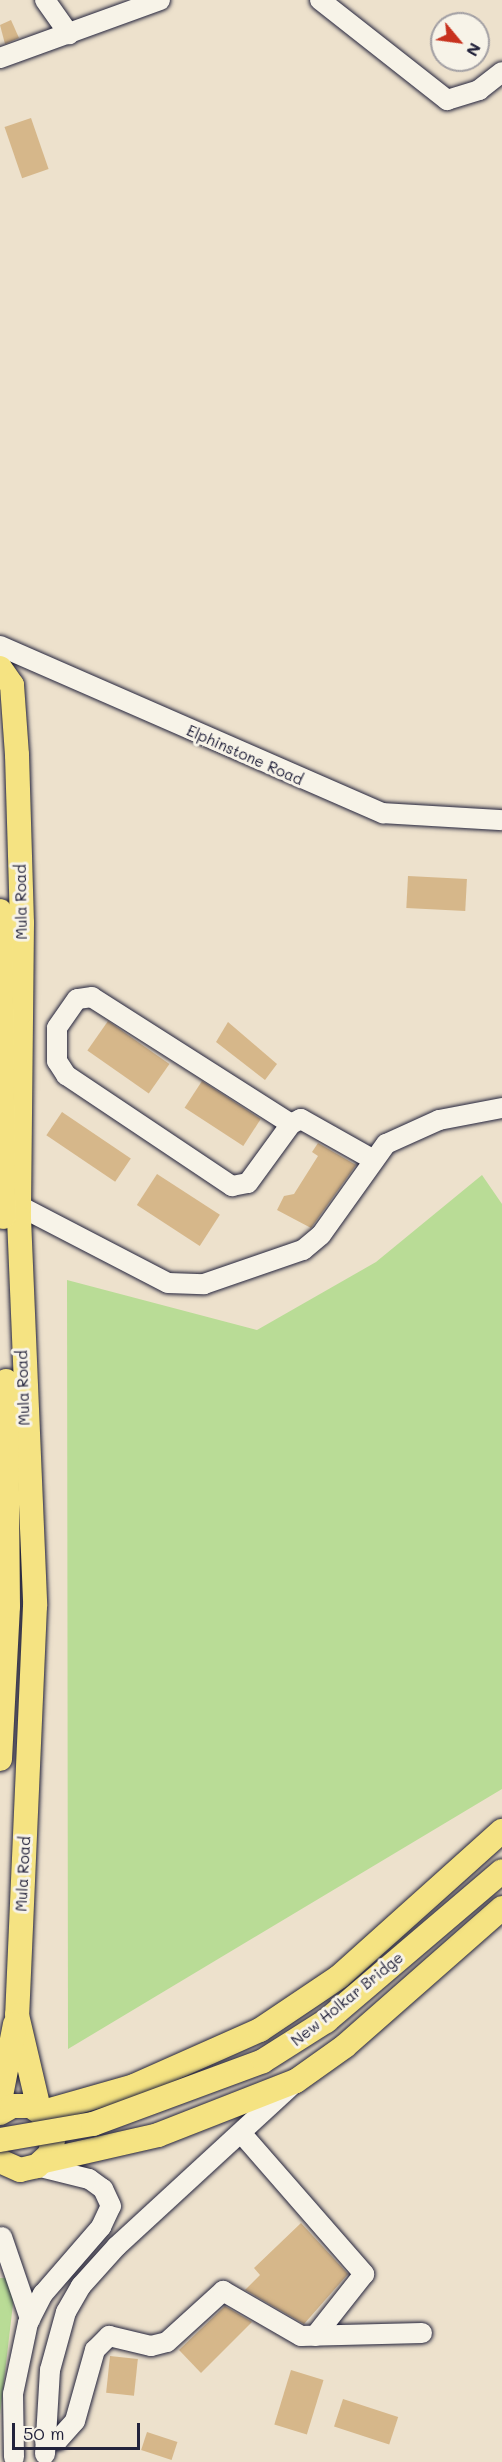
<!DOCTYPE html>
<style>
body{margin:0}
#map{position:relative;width:502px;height:2462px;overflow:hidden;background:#ede1cc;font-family:Mali,sans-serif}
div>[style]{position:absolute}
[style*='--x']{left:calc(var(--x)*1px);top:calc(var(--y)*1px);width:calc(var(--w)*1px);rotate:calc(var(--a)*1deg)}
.green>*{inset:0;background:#b9dc96}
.building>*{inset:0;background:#d6b78a;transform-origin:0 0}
.roads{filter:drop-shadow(0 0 2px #22223b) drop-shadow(0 0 2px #22223b)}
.minor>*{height:20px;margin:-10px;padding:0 10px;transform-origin:10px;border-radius:10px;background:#f7f3e8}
.major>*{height:24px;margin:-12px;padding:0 12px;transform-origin:12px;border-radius:12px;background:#f5e382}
.bridges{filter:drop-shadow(0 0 2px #22223b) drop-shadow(0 0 2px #22223b)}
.major-bridge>*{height:24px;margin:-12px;padding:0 12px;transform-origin:12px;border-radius:12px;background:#f5e382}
span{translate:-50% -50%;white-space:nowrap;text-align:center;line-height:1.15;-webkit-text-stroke:6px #f7f3e8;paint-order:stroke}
.street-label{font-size:15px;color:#22223b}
.north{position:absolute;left:430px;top:12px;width:60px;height:60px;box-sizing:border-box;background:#f7f3e8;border:2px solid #a29fa3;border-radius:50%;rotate:119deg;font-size:16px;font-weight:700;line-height:24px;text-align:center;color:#22223b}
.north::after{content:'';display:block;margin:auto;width:21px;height:27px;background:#c8321e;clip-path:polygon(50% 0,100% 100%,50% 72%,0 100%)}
.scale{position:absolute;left:12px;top:2423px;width:128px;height:27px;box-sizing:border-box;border:3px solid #22223b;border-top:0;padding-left:8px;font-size:18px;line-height:21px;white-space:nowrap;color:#22223b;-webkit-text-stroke:4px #f7f3e8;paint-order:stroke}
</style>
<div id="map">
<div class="green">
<div style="clip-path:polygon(482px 1175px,502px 1204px,502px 1789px,68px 2049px,67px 1280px,257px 1330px,376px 1262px)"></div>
<div style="clip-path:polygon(0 2278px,16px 2278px,0 2415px)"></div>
</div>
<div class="building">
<div style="clip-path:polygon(11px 20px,19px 38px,5px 44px,0 25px)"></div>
<div style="left:31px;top:118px;width:54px;height:28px;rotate:71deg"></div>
<div style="left:408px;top:876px;width:59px;height:32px;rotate:3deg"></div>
<div style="left:108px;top:1021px;width:75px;height:36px;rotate:35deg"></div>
<div style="clip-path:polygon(228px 1022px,277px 1064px,265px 1080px,216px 1042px)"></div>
<div style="left:202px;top:1081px;width:70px;height:32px;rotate:33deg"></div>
<div style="left:62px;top:1112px;width:83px;height:28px;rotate:34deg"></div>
<div style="clip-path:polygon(318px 1143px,356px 1165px,311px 1228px,277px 1210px,284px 1196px,294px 1194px,318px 1156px,312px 1152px)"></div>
<div style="left:157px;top:1174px;width:75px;height:37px;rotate:33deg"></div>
<div style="clip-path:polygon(301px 2223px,348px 2274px,304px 2324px,245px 2290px,260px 2275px,254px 2268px)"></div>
<div style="clip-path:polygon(225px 2306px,252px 2322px,201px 2373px,179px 2350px)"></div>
<div style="left:110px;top:2356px;width:28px;height:37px;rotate:6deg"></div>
<div style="left:291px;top:2370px;width:34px;height:57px;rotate:17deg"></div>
<div style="left:343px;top:2399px;width:58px;height:29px;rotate:18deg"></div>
<div style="left:147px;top:2432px;width:32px;height:19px;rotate:18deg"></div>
</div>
<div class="roads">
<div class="minor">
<div style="--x:45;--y:0;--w:42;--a:54.8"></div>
<div style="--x:320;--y:0;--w:162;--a:38.2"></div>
<div style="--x:447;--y:100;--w:34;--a:-17"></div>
<div style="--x:479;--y:90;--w:29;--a:-38"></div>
<div style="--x:0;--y:58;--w:170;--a:-19.9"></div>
<div style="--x:0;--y:646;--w:418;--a:23.6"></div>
<div style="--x:383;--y:813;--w:119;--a:3.4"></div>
<div style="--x:291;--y:1124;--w:236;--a:-147.5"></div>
<div style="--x:92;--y:997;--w:15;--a:172"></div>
<div style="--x:77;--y:999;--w:35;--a:125"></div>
<div style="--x:57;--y:1028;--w:33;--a:90"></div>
<div style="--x:57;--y:1061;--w:17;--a:57"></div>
<div style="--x:66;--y:1075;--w:200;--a:33.8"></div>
<div style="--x:232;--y:1186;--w:16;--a:-11"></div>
<div style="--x:248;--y:1183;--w:73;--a:-53.9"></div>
<div style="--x:291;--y:1124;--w:11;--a:-27"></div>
<div style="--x:301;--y:1119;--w:81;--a:29.4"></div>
<div style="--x:6;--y:1199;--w:182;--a:27.4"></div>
<div style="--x:168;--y:1283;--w:36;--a:2"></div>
<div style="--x:204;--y:1284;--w:105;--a:-19"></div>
<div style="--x:303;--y:1250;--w:23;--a:-40"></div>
<div style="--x:321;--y:1235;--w:112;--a:-54.5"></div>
<div style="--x:386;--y:1144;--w:58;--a:-24.4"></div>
<div style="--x:439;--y:1120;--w:64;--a:-10.8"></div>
<div style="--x:242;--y:2134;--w:186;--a:48.9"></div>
<div style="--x:364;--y:2274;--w:79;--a:128.3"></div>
<div style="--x:2;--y:2237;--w:87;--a:71.1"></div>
<div style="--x:45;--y:2440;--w:13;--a:0"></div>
<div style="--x:58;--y:2440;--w:25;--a:-48"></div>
<div style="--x:75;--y:2421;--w:74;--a:-74.3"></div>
<div style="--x:95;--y:2350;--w:20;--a:-45"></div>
<div style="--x:109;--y:2336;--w:43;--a:13.4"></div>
<div style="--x:151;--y:2346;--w:16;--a:-14"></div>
<div style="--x:167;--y:2342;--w:76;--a:-42.3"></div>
<div style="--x:223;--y:2291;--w:90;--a:30"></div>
<div style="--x:301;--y:2336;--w:121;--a:-1.4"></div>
<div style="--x:45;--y:2454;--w:84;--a:-86.6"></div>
<div style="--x:50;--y:2370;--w:60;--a:-74.6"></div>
<div style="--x:66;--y:2312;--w:30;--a:-60"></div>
<div style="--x:81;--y:2286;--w:54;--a:-48"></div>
<div style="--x:117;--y:2246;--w:238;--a:-42.6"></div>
<div style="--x:14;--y:2457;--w:63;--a:-90.9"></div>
<div style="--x:13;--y:2394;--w:73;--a:-78.1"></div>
<div style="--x:28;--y:2323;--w:33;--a:-63"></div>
<div style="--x:43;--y:2294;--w:89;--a:-49.1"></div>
<div style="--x:101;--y:2227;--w:23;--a:-65"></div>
<div style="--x:111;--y:2206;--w:19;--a:-115"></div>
<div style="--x:103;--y:2189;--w:17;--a:-144"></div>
<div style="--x:89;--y:2179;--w:54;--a:-166"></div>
</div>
<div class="major">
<div style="--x:0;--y:668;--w:21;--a:55"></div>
<div style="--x:12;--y:685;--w:70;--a:85.9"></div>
<div style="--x:17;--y:755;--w:168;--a:88.3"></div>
<div style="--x:22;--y:923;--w:295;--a:90.6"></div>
<div style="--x:19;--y:1218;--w:388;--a:87.6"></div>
<div style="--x:35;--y:1606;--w:409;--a:92.5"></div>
<div style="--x:17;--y:2015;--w:97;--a:76.8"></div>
<div style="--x:0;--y:911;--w:306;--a:89.4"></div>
<div style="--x:0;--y:1759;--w:153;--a:-87"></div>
<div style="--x:8;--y:1606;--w:225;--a:-90.5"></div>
<div style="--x:0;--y:2101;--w:78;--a:-79"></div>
<div style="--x:43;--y:2112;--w:95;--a:-15.9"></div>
<div style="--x:134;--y:2086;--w:138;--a:-24"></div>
<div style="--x:260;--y:2030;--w:95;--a:-33.9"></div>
<div style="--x:339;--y:1977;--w:219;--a:-41.9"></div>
<div style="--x:0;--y:2113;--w:14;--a:-30"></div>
<div style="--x:12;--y:2106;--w:19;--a:0"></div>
<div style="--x:31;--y:2106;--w:22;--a:36"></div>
<div style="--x:49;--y:2119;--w:18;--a:74"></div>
<div style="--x:54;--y:2136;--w:18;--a:103"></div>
<div style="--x:50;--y:2154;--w:18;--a:137"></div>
<div style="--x:37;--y:2166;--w:17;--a:167"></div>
<div style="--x:20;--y:2170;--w:22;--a:-156"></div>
<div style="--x:44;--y:2161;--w:117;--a:-12.8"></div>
<div style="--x:158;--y:2135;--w:148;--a:-21.4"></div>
<div style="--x:296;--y:2081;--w:60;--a:-35.5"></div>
<div style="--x:345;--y:2046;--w:209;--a:-41.3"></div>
</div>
</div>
<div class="bridges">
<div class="major-bridge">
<div style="--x:0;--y:2140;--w:94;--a:-9.8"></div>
<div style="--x:93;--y:2124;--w:181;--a:-20.3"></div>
<div style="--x:263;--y:2061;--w:75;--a:-32.4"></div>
<div style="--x:326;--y:2021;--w:231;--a:-40.4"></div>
</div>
</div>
<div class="street-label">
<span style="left:245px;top:755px;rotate:24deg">Elphinstone Road</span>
<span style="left:21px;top:902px;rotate:-91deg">Mula Road</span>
<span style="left:23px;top:1388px;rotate:-92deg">Mula Road</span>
<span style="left:23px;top:1874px;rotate:-87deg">Mula Road</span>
<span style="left:347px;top:1999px;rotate:-39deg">New Holkar Bridge</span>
</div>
<div class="north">N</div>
<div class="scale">50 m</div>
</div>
